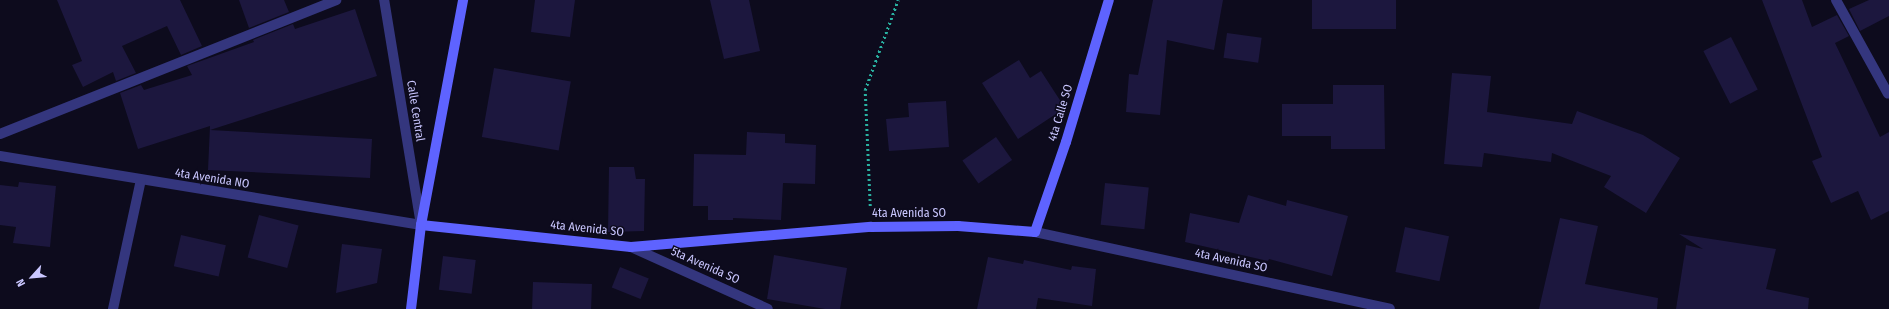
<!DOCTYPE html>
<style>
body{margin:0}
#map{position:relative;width:1889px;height:309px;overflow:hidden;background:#0d0b1d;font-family:"Fira Sans Condensed",sans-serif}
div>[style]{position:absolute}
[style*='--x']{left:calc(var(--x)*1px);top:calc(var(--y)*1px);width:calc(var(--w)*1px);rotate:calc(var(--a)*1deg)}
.building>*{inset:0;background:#1c173e;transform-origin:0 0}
.path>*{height:2.5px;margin-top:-1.25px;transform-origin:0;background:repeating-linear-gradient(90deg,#29b1a1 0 2px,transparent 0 5px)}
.lane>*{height:10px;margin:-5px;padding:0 5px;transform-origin:5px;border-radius:5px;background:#34367e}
.street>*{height:10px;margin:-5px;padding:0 5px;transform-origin:5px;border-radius:5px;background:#34367e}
.secondary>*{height:10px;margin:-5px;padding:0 5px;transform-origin:5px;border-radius:5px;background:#5e63ff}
span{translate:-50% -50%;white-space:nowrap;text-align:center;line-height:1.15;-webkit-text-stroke:3px #0d0b1d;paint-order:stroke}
.street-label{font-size:12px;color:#cac7ff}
.north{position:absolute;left:12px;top:257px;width:40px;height:40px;-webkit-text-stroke:3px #0d0b1d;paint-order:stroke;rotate:243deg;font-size:11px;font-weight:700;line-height:16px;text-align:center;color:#cac7ff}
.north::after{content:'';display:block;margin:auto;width:14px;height:18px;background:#cac7ff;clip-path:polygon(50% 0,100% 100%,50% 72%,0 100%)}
</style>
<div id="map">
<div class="building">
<div style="clip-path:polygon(57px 0,180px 0,202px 46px,181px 55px,167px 26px,122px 46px,136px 73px,116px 81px,113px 72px,83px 87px,72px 65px,82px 61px)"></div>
<div style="clip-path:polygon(239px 0,284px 0,289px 12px,249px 28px)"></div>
<div style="clip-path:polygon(535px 0,575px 0,570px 37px,531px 32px)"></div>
<div style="clip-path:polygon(710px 0,749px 0,760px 51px,724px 59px)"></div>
<div style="clip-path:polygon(1153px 0,1223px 0,1214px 50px,1167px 40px,1160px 115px,1126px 112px,1129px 74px,1138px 75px)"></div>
<div style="left:1312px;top:0;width:84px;height:29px"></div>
<div style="clip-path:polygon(1762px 0,1802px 0,1812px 27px,1837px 15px,1849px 36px,1835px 43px,1880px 137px,1889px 132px,1889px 211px,1871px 220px,1858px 191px,1831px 203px,1812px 161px,1822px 157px)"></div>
<div style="clip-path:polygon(1869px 0,1889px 0,1889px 16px,1860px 31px,1849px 9px)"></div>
<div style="clip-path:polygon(355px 9px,377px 76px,210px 130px,372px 139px,370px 178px,208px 170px,210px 126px,138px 149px,120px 93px,141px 85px,144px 90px,192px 75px,187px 66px,254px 42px,253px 40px,293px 24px,295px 29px)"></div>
<div style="left:1227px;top:33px;width:35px;height:25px;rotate:8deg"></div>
<div style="left:1731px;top:37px;width:59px;height:31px;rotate:63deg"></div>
<div style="clip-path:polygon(1019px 60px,1030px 78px,1041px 71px,1065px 108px,1018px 139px,982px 83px)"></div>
<div style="left:494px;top:68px;width:78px;height:70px;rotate:10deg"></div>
<div style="clip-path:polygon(1452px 73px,1491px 76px,1487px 112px,1572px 124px,1577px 111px,1643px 135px,1680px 158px,1646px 213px,1604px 187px,1611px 176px,1552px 153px,1551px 162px,1484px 153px,1482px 167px,1444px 164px)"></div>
<div style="clip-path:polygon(1333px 85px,1384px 85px,1385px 149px,1331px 149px,1331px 136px,1282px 136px,1282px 104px,1333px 104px)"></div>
<div style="clip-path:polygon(946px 101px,949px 147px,889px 151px,886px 119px,909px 117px,908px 103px)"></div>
<div style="clip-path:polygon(747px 132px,785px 134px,785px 143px,816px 145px,815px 184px,783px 183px,781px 220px,733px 218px,733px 220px,708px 220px,708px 206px,693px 206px,694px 154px,746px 155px)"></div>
<div style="left:996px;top:137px;width:28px;height:41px;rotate:55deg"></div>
<div style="clip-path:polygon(609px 167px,634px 167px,636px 179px,645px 179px,644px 231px,608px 232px)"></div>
<div style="clip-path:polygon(19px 182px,56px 186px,50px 247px,13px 243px,16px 227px,0 225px,0 185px,18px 187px)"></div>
<div style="left:1105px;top:183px;width:44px;height:42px;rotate:6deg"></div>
<div style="clip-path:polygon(1248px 195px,1286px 206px,1287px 200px,1348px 216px,1332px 276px,1269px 259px,1268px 261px,1185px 242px,1190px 213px,1239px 223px)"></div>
<div style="left:259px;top:215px;width:41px;height:44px;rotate:15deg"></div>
<div style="clip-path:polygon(1560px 218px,1598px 226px,1585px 284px,1658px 298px,1657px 309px,1539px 309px)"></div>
<div style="left:1405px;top:227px;width:45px;height:46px;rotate:12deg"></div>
<div style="clip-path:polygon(1679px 234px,1776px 249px,1766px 289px,1809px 298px,1808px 309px,1676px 309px,1686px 245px,1703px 249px)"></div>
<div style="left:181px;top:235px;width:46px;height:32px;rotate:13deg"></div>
<div style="clip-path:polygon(342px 244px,382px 249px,377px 283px,336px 293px)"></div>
<div style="clip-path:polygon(774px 255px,847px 268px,840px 309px,825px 309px,767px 299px)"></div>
<div style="left:443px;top:256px;width:33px;height:34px;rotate:7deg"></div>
<div style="clip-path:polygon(988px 257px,1023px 264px,1024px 260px,1071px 270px,1072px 266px,1096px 269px,1092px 306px,1038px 298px,1036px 309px,977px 309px)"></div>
<div style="left:620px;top:267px;width:31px;height:22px;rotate:22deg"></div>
<div style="left:533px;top:282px;width:59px;height:27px;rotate:2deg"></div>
</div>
<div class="path">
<div style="--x:870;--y:206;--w:116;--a:-92.5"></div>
<div style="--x:865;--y:90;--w:96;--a:-69.9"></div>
</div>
<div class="lane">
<div style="--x:1836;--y:0;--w:107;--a:61"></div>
</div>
<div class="street">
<div style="--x:0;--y:134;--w:362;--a:-21.7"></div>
<div style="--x:0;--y:156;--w:427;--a:9.3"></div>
<div style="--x:421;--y:225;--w:228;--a:-99.3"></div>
<div style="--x:1035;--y:232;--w:363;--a:12.2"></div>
<div style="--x:631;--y:247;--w:150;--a:24.3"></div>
<div style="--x:113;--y:309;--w:132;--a:-77.8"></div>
</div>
<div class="secondary">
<div style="--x:421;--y:225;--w:211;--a:6"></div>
<div style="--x:631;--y:247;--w:241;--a:-4.8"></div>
<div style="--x:871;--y:227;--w:87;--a:-0.7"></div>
<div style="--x:958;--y:226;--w:77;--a:4.5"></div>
<div style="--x:1035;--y:232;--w:95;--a:-71"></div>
<div style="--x:1066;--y:142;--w:148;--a:-73.2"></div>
<div style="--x:411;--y:309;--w:85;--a:-83.2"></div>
<div style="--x:421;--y:225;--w:229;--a:-79.4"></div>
</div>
<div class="street-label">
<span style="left:415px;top:111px;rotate:81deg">Calle Central</span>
<span style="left:1061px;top:113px;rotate:-73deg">4ta Calle SO</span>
<span style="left:212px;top:179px;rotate:9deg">4ta Avenida NO</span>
<span style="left:909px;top:214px">4ta Avenida SO</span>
<span style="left:587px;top:229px;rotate:6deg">4ta Avenida SO</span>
<span style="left:1231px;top:261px;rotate:12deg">4ta Avenida SO</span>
<span style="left:705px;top:266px;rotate:24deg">5ta Avenida SO</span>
</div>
<div class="north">N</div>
</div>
